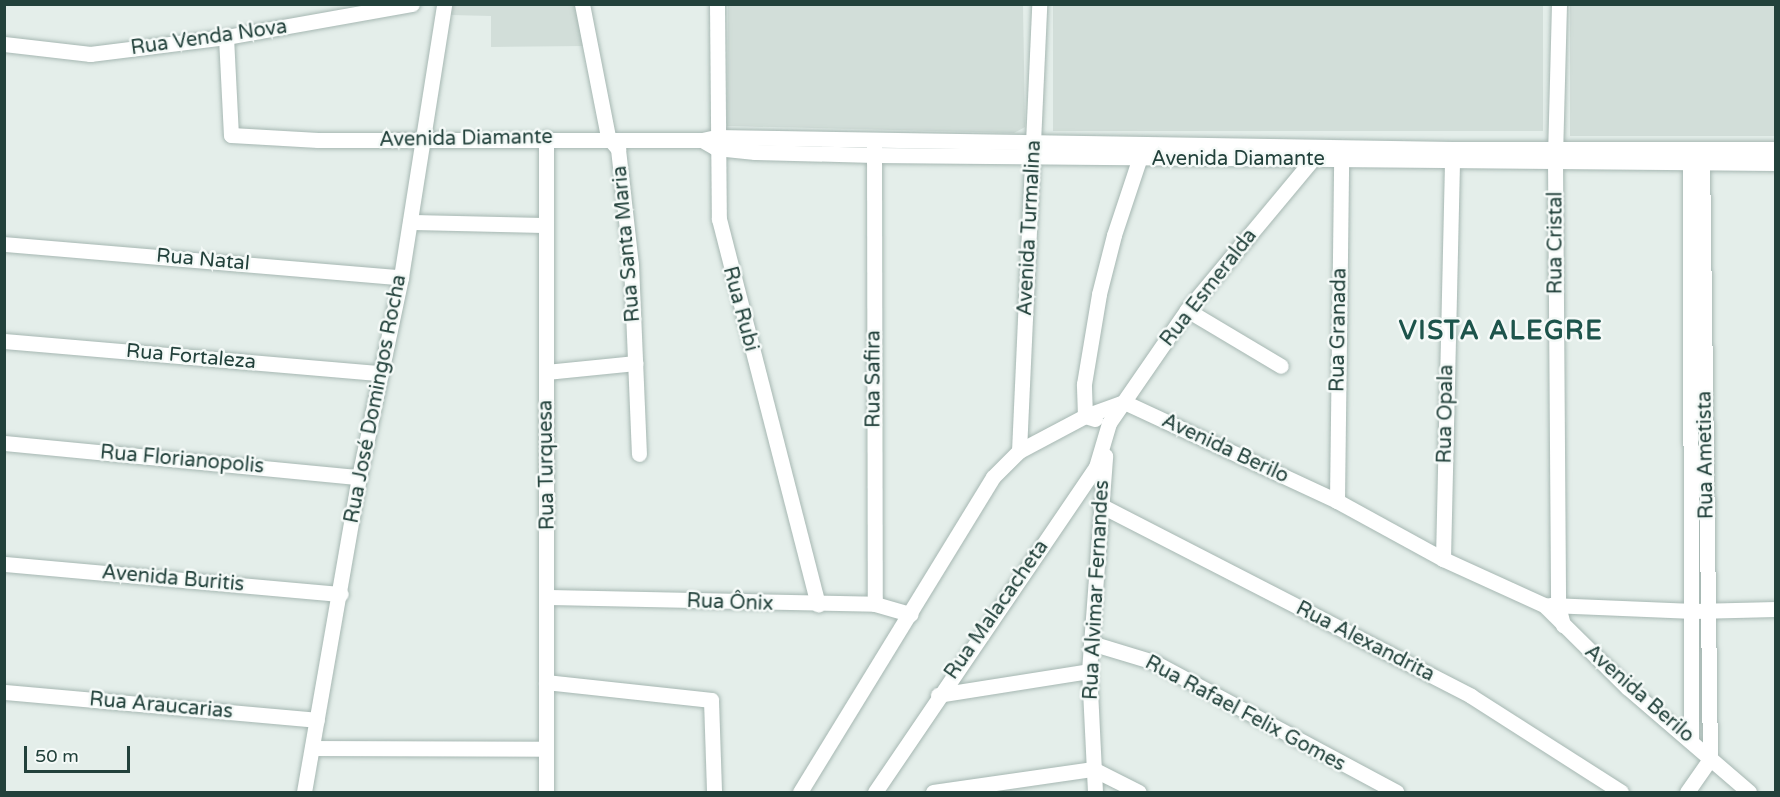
<!DOCTYPE html>
<meta charset="utf-8">
<style>
body{margin:0}
#map{position:relative;width:1780px;height:797px;overflow:hidden;background:#e4eeea;font-family:"Varela Round",sans-serif}
div>[style]{position:absolute}
[style*='--x']{left:calc(var(--x)*1px);top:calc(var(--y)*1px);width:calc(var(--w)*1px);rotate:calc(var(--a)*1deg)}
.built>*{inset:0;background:#d2ded9;transform-origin:0 0}
.roads{filter:drop-shadow(0 0 2px #a6b7b2) drop-shadow(0 0 2px #a6b7b2)}
.minor>*{height:15px;margin:-7.5px;padding:0 7.5px;transform-origin:7.5px;border-radius:7.5px;background:#fff}
span{translate:-50% -50%;white-space:nowrap;text-align:center;line-height:1.15;-webkit-text-stroke:5px #f5faf8;paint-order:stroke}
.street-label{font-size:20px;color:#22413b}
.district-label{font-size:26px;color:#1d544b;font-weight:700;letter-spacing:1.5px}
.frame{position:absolute;inset:0;border:6px solid #22413b;pointer-events:none}
.scale{position:absolute;left:24px;top:746px;width:106px;height:27px;box-sizing:border-box;border:3px solid #22413b;border-top:0;padding-left:8px;font-size:18px;line-height:21px;white-space:nowrap;color:#22413b;-webkit-text-stroke:4px #f5faf8;paint-order:stroke}
</style>
<div id="map">
<div class="built">
<div style="clip-path:polygon(453px 5px,576px 5px,584px 46px,491px 47px,491px 16px,451px 15px)"></div>
<div style="clip-path:polygon(728px 5px,1023px 5px,1025px 127px,1014px 133px,727px 126px)"></div>
<div style="left:1053px;top:5px;width:490px;height:126px"></div>
<div style="left:1570px;top:5px;width:205px;height:131px"></div>
</div>
<div class="roads">
<div class="minor">
<div style="--x:582;--y:4;--w:136;--a:78.9"></div>
<div style="--x:608;--y:137;--w:16;--a:50"></div>
<div style="--x:618;--y:149;--w:116;--a:83.6"></div>
<div style="--x:631;--y:264;--w:190;--a:87.6"></div>
<div style="--x:717;--y:4;--w:215;--a:89.5"></div>
<div style="--x:719;--y:219;--w:398;--a:75.6"></div>
<div style="--x:1559;--y:4;--w:156;--a:91.5"></div>
<div style="--x:1555;--y:160;--w:445;--a:89.6"></div>
<div style="--x:1558;--y:605;--w:21;--a:76"></div>
<div style="--x:226;--y:37;--w:98;--a:87.1"></div>
<div style="--x:231;--y:135;--w:87;--a:3.3"></div>
<div style="--x:318;--y:140;--w:384;--a:0"></div>
<div style="--x:702;--y:140;--w:14;--a:-12"></div>
<div style="--x:716;--y:137;--w:736;--a:0.93"></div>
<div style="--x:1452;--y:149;--w:324;--a:0"></div>
<div style="--x:4;--y:44;--w:87;--a:6.6"></div>
<div style="--x:90;--y:54;--w:137;--a:-7.1"></div>
<div style="--x:226;--y:37;--w:189;--a:-10.1"></div>
<div style="--x:702;--y:140;--w:16;--a:30"></div>
<div style="--x:716;--y:148;--w:39;--a:6"></div>
<div style="--x:755;--y:152;--w:119;--a:1.4"></div>
<div style="--x:874;--y:155;--w:902;--a:0.51"></div>
<div style="--x:874;--y:145;--w:459;--a:89.9"></div>
<div style="--x:1690;--y:156;--w:583;--a:89.9"></div>
<div style="--x:410;--y:222;--w:136;--a:1.3"></div>
<div style="--x:4;--y:244;--w:398;--a:4.8"></div>
<div style="--x:1187;--y:310;--w:109;--a:30.8"></div>
<div style="--x:4;--y:341;--w:375;--a:4.9"></div>
<div style="--x:546;--y:372;--w:90;--a:-5.7"></div>
<div style="--x:1095;--y:419;--w:10;--a:-163"></div>
<div style="--x:1085;--y:416;--w:32;--a:-92"></div>
<div style="--x:1084;--y:384;--w:91;--a:-80.5"></div>
<div style="--x:1099;--y:294;--w:61;--a:-75.7"></div>
<div style="--x:1114;--y:235;--w:89;--a:-71.6"></div>
<div style="--x:4;--y:443;--w:357;--a:5.5"></div>
<div style="--x:1019;--y:451;--w:447;--a:-87.4"></div>
<div style="--x:1337;--y:501;--w:351;--a:-89.3"></div>
<div style="--x:1100;--y:505;--w:417;--a:27.2"></div>
<div style="--x:1471;--y:696;--w:178;--a:32.6"></div>
<div style="--x:1443;--y:559;--w:408;--a:-88.7"></div>
<div style="--x:4;--y:564;--w:338;--a:5.1"></div>
<div style="--x:549;--y:597;--w:326;--a:1.2"></div>
<div style="--x:875;--y:604;--w:37;--a:16"></div>
<div style="--x:1550;--y:605;--w:144;--a:2.4"></div>
<div style="--x:1694;--y:611;--w:82;--a:-1.4"></div>
<div style="--x:1091;--y:643;--w:66;--a:16.8"></div>
<div style="--x:1154;--y:662;--w:275;--a:28.2"></div>
<div style="--x:546;--y:682;--w:166;--a:6.2"></div>
<div style="--x:711;--y:700;--w:92;--a:88.1"></div>
<div style="--x:4;--y:692;--w:314;--a:5.1"></div>
<div style="--x:938;--y:695;--w:153;--a:-9"></div>
<div style="--x:313;--y:748;--w:232;--a:0.2"></div>
<div style="--x:304;--y:792;--w:320;--a:-80.1"></div>
<div style="--x:359;--y:477;--w:204;--a:-78.1"></div>
<div style="--x:401;--y:277;--w:276;--a:-81"></div>
<div style="--x:546;--y:792;--w:654;--a:-90"></div>
<div style="--x:800;--y:792;--w:369;--a:-58.5"></div>
<div style="--x:993;--y:477;--w:37;--a:-45"></div>
<div style="--x:1019;--y:451;--w:75;--a:-27.9"></div>
<div style="--x:1085;--y:416;--w:41;--a:-19.7"></div>
<div style="--x:1124;--y:402;--w:235;--a:24.9"></div>
<div style="--x:1337;--y:501;--w:121;--a:28.7"></div>
<div style="--x:1443;--y:559;--w:111;--a:24.5"></div>
<div style="--x:1544;--y:605;--w:117;--a:44.7"></div>
<div style="--x:1627;--y:687;--w:161;--a:40.7"></div>
<div style="--x:875;--y:792;--w:393;--a:-55.8"></div>
<div style="--x:1096;--y:467;--w:46;--a:-73.5"></div>
<div style="--x:1109;--y:423;--w:137;--a:-55.4"></div>
<div style="--x:1187;--y:310;--w:203;--a:-50.2"></div>
<div style="--x:933;--y:792;--w:162;--a:-8.2"></div>
<div style="--x:1093;--y:769;--w:51;--a:26.6"></div>
<div style="--x:1095;--y:792;--w:121;--a:-92.8"></div>
<div style="--x:1089;--y:671;--w:216;--a:-85.7"></div>
<div style="--x:1687;--y:792;--w:40;--a:-55.1"></div>
<div style="--x:1710;--y:759;--w:602;--a:-90.76"></div>
</div>
</div>
<div class="street-label">
<span style="left:209px;top:38px;rotate:-8deg">Rua Venda Nova</span>
<span style="left:466px;top:139px;rotate:-1deg">Avenida Diamante</span>
<span style="left:1238px;top:159px">Avenida Diamante</span>
<span style="left:1030px;top:228px;rotate:-87deg">Avenida Turmalina</span>
<span style="left:1556px;top:243px;rotate:-90deg">Rua Cristal</span>
<span style="left:627px;top:244px;rotate:-95deg">Rua Santa Maria</span>
<span style="left:203px;top:260px;rotate:5deg">Rua Natal</span>
<span style="left:1209px;top:288px;rotate:-52deg">Rua Esmeralda</span>
<span style="left:740px;top:309px;rotate:75deg">Rua Rubi</span>
<span style="left:1339px;top:330px;rotate:-89deg">Rua Granada</span>
<span style="left:191px;top:357px;rotate:5deg">Rua Fortaleza</span>
<span style="left:874px;top:379px;rotate:-90deg">Rua Safira</span>
<span style="left:376px;top:399px;rotate:-79deg">Rua José Domingos Rocha</span>
<span style="left:1446px;top:414px;rotate:-89deg">Rua Opala</span>
<span style="left:1225px;top:449px;rotate:25deg">Avenida Berilo</span>
<span style="left:1706px;top:455px;rotate:-91deg">Rua Ametista</span>
<span style="left:182px;top:460px;rotate:5deg">Rua Florianopolis</span>
<span style="left:547px;top:465px;rotate:-91deg">Rua Turquesa</span>
<span style="left:173px;top:579px;rotate:5deg">Avenida Buritis</span>
<span style="left:1097px;top:590px;rotate:-87deg">Rua Alvimar Fernandes</span>
<span style="left:730px;top:603px;rotate:2deg">Rua Ônix</span>
<span style="left:997px;top:610px;rotate:-55deg">Rua Malacacheta</span>
<span style="left:1365px;top:642px;rotate:27deg">Rua Alexandrita</span>
<span style="left:1639px;top:694px;rotate:41deg">Avenida Berilo</span>
<span style="left:161px;top:706px;rotate:5deg">Rua Araucarias</span>
<span style="left:1245px;top:714px;rotate:28deg">Rua Rafael Felix Gomes</span>
</div>
<div class="district-label">
<span style="left:1501px;top:331px">VISTA ALEGRE</span>
</div>
<div class="frame"></div>
<div class="scale">50 m</div>
</div>
